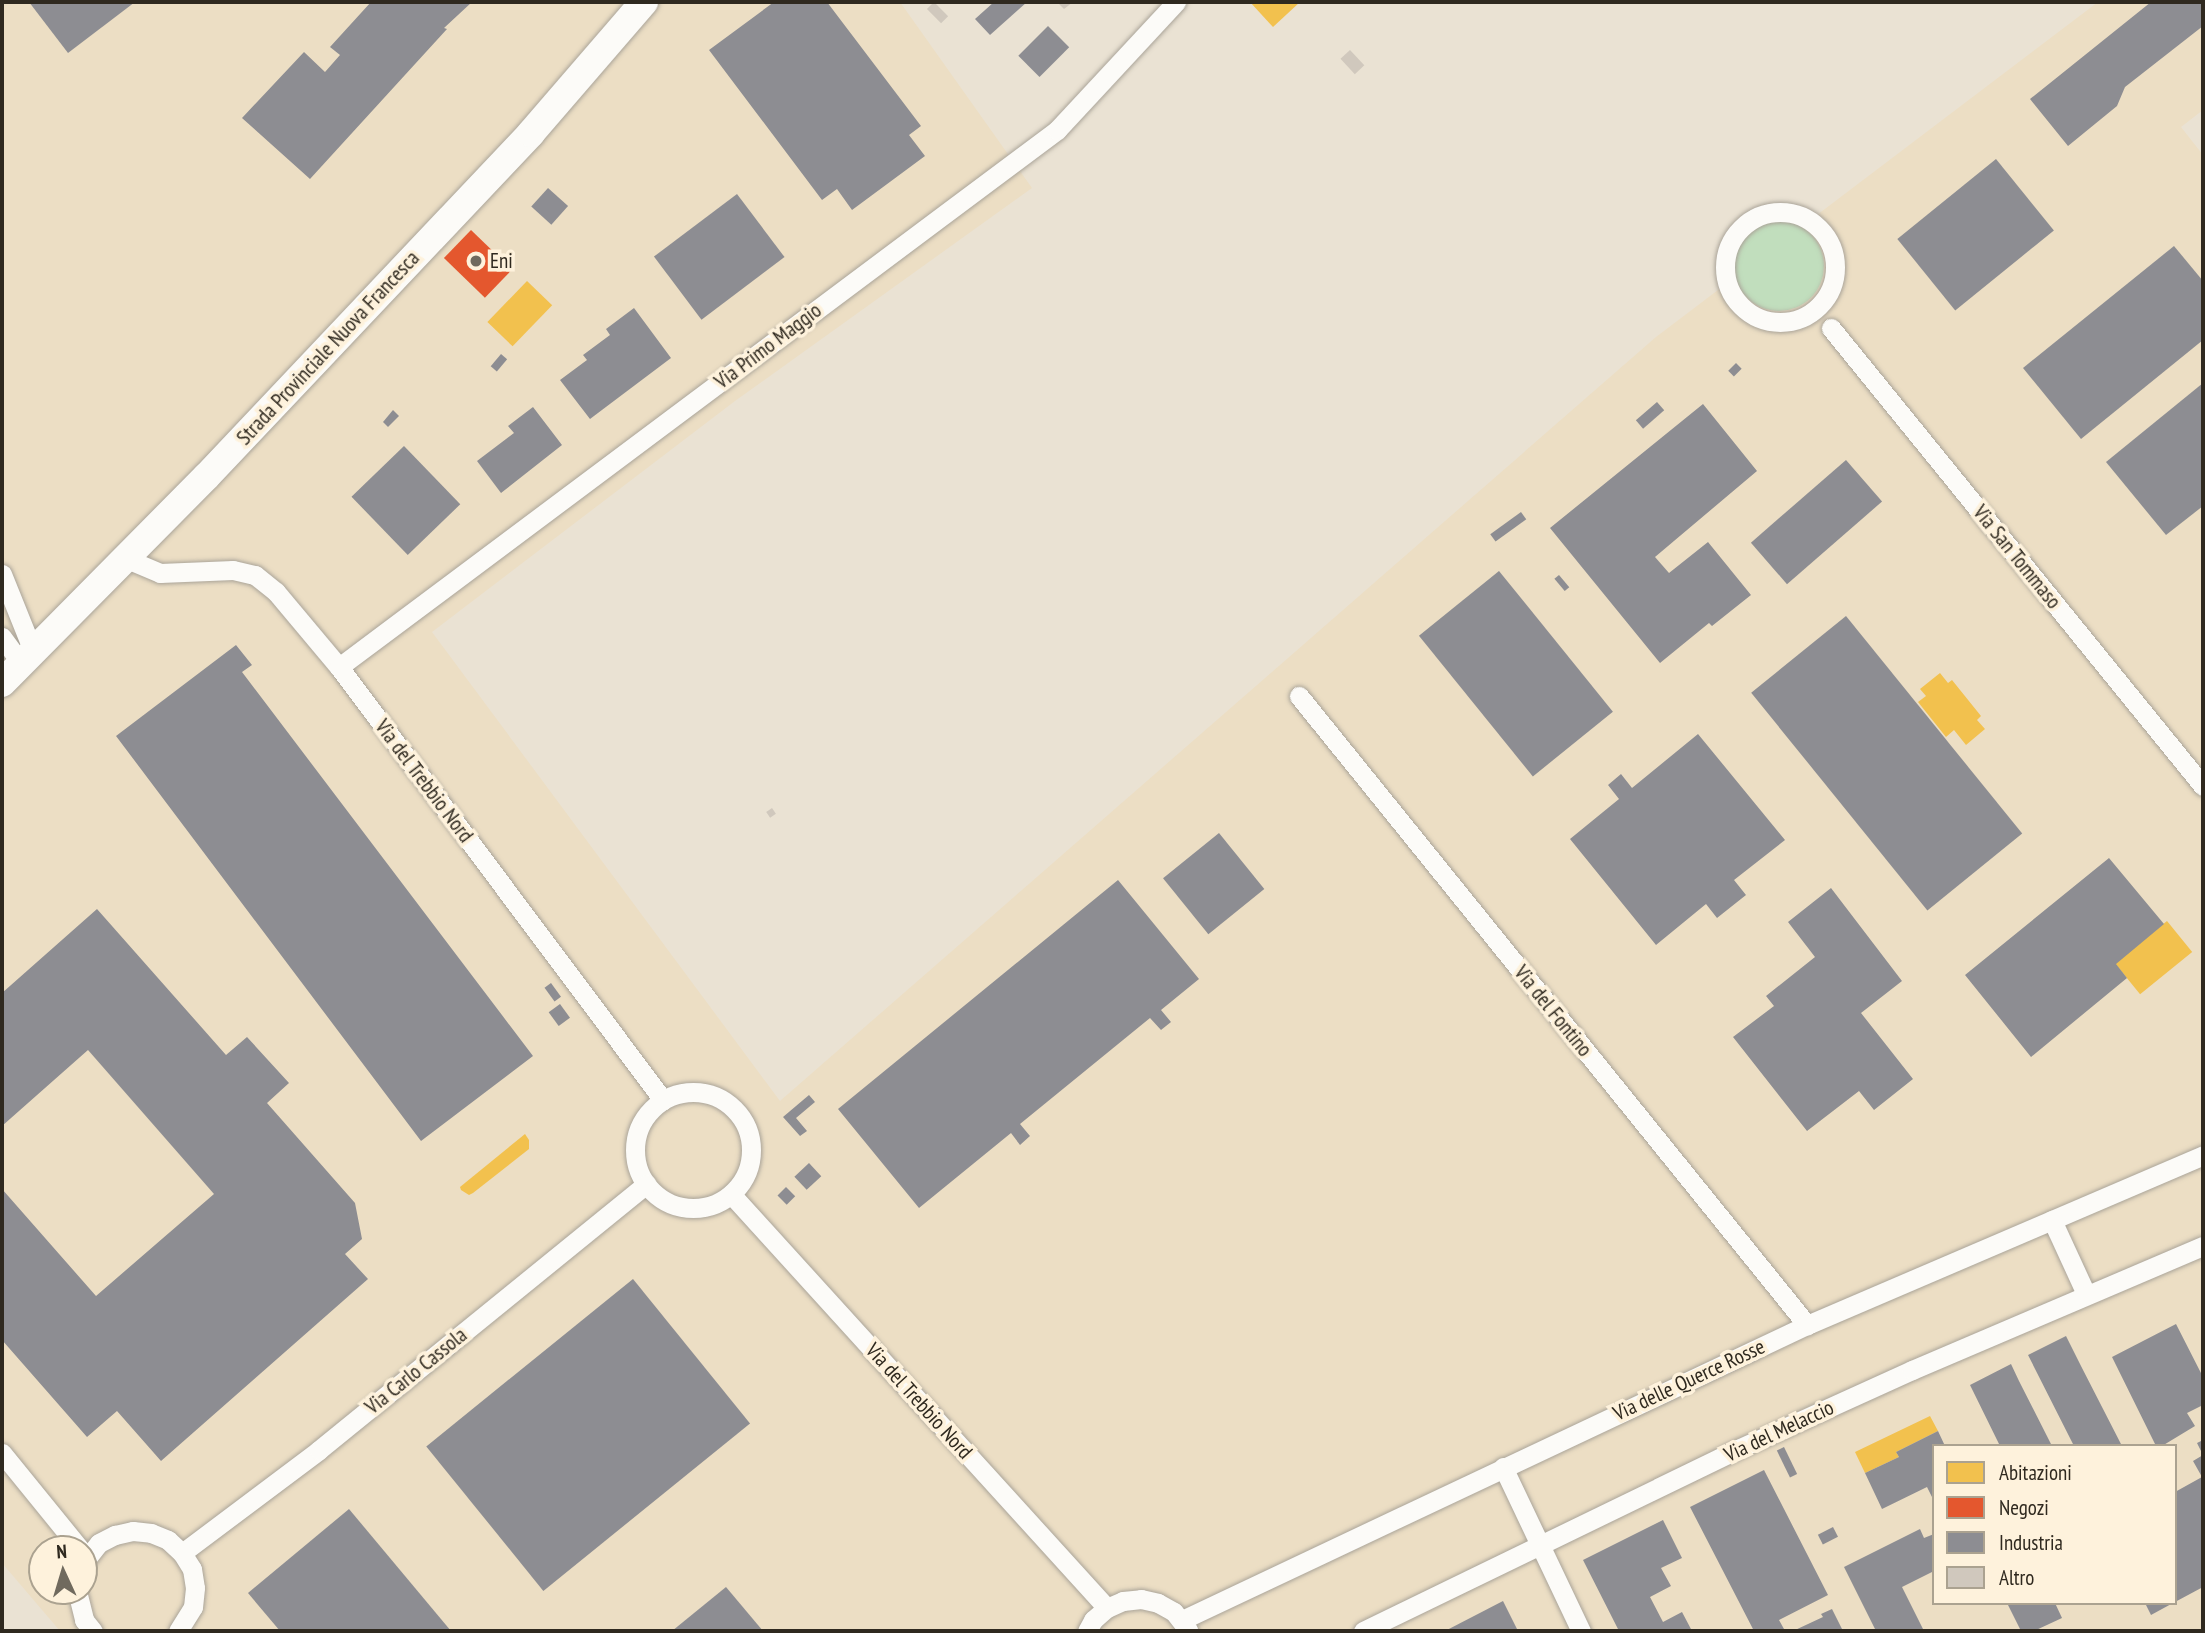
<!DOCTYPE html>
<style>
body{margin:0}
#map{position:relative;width:2205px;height:1633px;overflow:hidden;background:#eae2d3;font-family:"PT Sans Narrow",sans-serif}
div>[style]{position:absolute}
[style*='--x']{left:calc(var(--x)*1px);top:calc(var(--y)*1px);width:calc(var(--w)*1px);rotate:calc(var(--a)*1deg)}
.built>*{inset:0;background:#ecdec4}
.green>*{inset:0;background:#c1debd}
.round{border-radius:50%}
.homes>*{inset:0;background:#f2c14e;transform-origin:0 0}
.shops>*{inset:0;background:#e4572e;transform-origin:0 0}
.industry>*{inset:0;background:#8d8d92;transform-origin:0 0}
.building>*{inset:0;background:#d0c8bd;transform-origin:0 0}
.roads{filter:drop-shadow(0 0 2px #aaa499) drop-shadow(0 0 2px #aaa499)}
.minor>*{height:19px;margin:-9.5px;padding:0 9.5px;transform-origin:9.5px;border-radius:9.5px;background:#fcfbf8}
.minor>.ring{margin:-9.5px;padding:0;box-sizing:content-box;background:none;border:19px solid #fcfbf8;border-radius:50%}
.secondary>*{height:28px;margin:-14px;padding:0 14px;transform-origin:14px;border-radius:14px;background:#fcfbf8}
.dots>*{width:19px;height:19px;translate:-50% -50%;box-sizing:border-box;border:4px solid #fef2dc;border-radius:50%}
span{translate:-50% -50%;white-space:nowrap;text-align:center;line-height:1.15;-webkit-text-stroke:7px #fef2dc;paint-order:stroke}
.poi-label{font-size:21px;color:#2f291f}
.left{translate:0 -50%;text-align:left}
.street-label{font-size:21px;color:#2f291f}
.frame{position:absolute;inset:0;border:4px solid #2f291f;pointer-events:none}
.legend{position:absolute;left:1932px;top:1444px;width:245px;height:161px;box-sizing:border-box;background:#fef2dc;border:2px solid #aba290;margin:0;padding:9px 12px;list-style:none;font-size:21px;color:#2f291f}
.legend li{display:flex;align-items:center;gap:14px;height:35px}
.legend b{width:35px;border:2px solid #aba290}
.north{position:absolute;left:28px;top:1535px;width:70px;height:70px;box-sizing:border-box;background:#fef2dc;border:2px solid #aba290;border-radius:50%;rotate:356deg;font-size:19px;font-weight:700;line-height:28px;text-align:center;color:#2f291f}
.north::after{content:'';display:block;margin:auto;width:24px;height:32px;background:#706a5e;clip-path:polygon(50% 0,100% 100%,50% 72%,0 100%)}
</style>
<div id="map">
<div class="built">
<div style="clip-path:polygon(evenodd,2px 2px,900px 2px,1032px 188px,735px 401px,432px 632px,780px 1101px,1656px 337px,2098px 2px,2203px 2px,2203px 110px,2181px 127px,2203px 155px,2203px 1631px,60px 1631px,2px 1563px,2px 2px,1934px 1446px,2175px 1446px,2175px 1603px,1934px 1603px,1934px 1446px,2px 2px,42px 1549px,84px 1549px,84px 1591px,42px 1591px,42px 1549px)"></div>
</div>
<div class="green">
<div class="round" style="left:1734px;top:221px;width:90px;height:90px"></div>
</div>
<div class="homes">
<div style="clip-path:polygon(1250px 2px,1300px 2px,1273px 27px)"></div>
<div style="left:527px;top:281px;width:35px;height:57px;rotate:44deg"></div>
<div style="clip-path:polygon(1940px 673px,1948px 683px,1952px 680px,1981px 716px,1977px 720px,1985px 729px,1966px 745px,1954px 730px,1946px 737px,1918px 702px,1926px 696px,1920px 689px)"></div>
<div style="left:2167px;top:921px;width:40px;height:67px;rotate:51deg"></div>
<div style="clip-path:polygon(525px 1134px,529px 1140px,529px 1149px,473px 1193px,469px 1195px,461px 1190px,460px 1187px)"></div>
<div style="clip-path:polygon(1930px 1416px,1938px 1431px,1896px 1452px,1899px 1457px,1865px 1473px,1855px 1452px)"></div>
</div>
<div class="shops">
<div style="left:471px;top:230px;width:57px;height:39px;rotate:44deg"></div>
</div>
<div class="industry">
<div style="clip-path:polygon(29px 2px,135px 2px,68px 53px)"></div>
<div style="clip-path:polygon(371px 2px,472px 2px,444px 28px,447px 29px,310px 179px,242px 118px,304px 52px,325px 72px,340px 55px,330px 47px)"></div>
<div style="clip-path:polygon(774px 2px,827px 2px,921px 126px,909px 135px,925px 156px,852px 210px,837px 189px,822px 200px,709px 50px)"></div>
<div style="clip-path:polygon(994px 2px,1027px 2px,990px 35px,975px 19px)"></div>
<div style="clip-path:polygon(2151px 2px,2203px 2px,2203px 26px,2125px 87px,2117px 106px,2068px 146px,2030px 99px)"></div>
<div style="left:1048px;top:26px;width:30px;height:42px;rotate:45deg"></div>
<div style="left:1996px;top:159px;width:92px;height:127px;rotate:51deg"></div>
<div style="left:548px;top:188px;width:27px;height:25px;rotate:42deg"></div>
<div style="left:737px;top:194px;width:79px;height:104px;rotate:53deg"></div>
<div style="clip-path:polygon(2174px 246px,2203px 281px,2203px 340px,2081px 439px,2023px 368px)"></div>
<div style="clip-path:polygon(634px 308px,671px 358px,590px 419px,560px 380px,587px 360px,583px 355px,610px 335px,606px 329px)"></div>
<div style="left:501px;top:354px;width:8px;height:16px;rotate:40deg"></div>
<div style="left:1736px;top:363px;width:8px;height:11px;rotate:45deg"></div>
<div style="clip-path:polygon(2203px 383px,2203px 506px,2166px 535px,2106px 462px)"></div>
<div style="left:1657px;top:402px;width:11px;height:28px;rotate:49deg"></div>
<div style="clip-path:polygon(1703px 404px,1757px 471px,1655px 557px,1669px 573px,1708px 542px,1751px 595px,1712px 626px,1709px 623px,1660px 663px,1550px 528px)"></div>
<div style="clip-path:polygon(533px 407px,562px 445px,501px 493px,477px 461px,514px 433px,508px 426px)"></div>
<div style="clip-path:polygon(393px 410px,399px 416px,388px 427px,383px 422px)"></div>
<div style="left:404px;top:446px;width:81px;height:73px;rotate:46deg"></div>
<div style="left:1846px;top:460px;width:55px;height:126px;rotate:49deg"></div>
<div style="left:1521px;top:512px;width:9px;height:38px;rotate:54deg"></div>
<div style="left:1499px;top:571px;width:181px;height:103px;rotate:51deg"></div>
<div style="left:1559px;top:575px;width:16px;height:6px;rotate:50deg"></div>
<div style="left:1846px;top:616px;width:280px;height:122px;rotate:51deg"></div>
<div style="clip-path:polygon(236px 645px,252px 665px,242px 672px,533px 1056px,421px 1141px,116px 736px)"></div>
<div style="clip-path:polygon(1698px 734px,1785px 840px,1734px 880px,1746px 895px,1717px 918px,1706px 904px,1656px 945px,1570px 839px,1619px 799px,1608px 785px,1621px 774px,1632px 788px)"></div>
<div style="left:1219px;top:833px;width:72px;height:72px;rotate:51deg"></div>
<div style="clip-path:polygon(2109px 858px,2164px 924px,2116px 964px,2127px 978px,2031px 1057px,1965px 975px)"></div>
<div style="clip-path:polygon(1118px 880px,1199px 979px,1161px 1010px,1171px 1022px,1161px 1030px,1150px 1018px,1020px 1124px,1030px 1136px,1020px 1145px,1011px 1133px,919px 1208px,838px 1109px)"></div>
<div style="clip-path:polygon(1831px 888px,1902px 981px,1861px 1013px,1913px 1079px,1874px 1110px,1859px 1091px,1807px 1131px,1733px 1037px,1774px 1006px,1766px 996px,1815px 957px,1788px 922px)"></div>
<div style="clip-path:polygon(97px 909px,226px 1055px,247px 1037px,289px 1083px,267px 1103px,355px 1203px,362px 1239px,345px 1254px,368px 1279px,161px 1461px,117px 1411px,87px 1437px,2px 1340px,2px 1189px,96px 1296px,214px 1194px,88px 1050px,2px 1126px,2px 993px)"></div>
<div style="left:551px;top:983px;width:17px;height:8px;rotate:54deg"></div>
<div style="left:560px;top:1004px;width:17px;height:14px;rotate:54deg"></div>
<div style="clip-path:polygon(809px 1095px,815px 1102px,796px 1118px,807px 1131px,800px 1136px,783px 1117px)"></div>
<div style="left:809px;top:1163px;width:18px;height:20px;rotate:47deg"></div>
<div style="left:786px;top:1187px;width:13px;height:12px;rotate:45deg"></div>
<div style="left:633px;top:1279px;width:186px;height:266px;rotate:51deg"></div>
<div style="clip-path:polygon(2176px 1324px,2203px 1377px,2203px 1405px,2187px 1413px,2195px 1426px,2162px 1446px,2156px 1446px,2112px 1357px)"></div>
<div style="clip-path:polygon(2066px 1336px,2081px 1366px,2122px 1446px,2074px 1446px,2028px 1355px)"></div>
<div style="clip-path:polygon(2011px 1364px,2019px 1381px,2052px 1446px,2000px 1446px,1970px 1385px)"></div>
<div style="clip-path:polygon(1938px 1431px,1945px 1446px,1934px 1446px,1934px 1501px,1927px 1487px,1882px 1509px,1865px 1473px,1899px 1457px,1896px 1452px)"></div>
<div style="clip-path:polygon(2203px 1440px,2203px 1587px,2175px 1602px,2175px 1492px,2202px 1477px,2193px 1461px,2203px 1455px,2197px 1443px)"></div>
<div style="left:1784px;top:1447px;width:30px;height:8px;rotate:64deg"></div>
<div style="clip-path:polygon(1764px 1470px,1828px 1595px,1779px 1620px,1784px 1629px,1780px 1631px,1754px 1631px,1690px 1507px)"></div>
<div style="clip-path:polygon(349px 1509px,451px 1631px,280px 1631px,248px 1593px)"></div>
<div style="clip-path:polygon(1663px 1520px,1682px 1558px,1661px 1568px,1671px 1586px,1650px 1597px,1663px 1622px,1682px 1612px,1692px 1631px,1619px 1631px,1583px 1560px)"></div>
<div style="left:1833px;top:1527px;width:11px;height:17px;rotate:63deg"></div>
<div style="clip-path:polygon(1920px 1529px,1924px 1538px,1934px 1534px,1934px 1571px,1902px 1587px,1924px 1631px,1876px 1631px,1844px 1567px)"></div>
<div style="clip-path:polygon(726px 1587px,763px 1631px,672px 1631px)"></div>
<div style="clip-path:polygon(1503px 1601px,1518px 1631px,1445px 1631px)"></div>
<div style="clip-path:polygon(2007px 1603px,2055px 1603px,2062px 1618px,2034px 1631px,2021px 1631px)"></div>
<div style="clip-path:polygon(2145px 1603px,2173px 1603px,2151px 1615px)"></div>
<div style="clip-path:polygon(1832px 1609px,1843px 1631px,1793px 1631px,1823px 1617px,1821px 1614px)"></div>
</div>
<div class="building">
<div style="left:934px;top:2px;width:20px;height:10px;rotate:45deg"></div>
<div style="clip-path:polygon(1057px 2px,1073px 2px,1064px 9px)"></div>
<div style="left:1350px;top:50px;width:21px;height:13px;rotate:47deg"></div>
<div style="left:772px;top:808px;width:7px;height:7px;rotate:56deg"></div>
</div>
<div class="roads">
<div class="minor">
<div class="ring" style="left:1725px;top:212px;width:91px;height:91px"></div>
<div style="--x:1831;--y:328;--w:590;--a:50.92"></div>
<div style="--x:127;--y:559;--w:36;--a:23"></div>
<div style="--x:160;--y:573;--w:73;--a:-2.4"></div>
<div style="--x:233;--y:570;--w:23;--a:13"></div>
<div style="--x:255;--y:575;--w:27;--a:39"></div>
<div style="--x:276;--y:592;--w:98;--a:50"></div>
<div style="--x:339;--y:667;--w:541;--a:53.19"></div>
<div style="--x:2;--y:574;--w:83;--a:68.1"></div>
<div style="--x:2;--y:637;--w:32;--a:54"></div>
<div style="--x:339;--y:667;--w:897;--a:-36.79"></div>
<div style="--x:1057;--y:130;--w:175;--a:-47.1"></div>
<div style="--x:1299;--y:696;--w:809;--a:51.07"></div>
<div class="ring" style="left:635px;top:1092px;width:97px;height:97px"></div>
<div style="--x:731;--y:1194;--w:559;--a:47.75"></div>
<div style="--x:2052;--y:1220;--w:81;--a:65.3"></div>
<div style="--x:2;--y:1453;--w:124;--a:50.9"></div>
<div style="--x:1503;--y:1467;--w:182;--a:64.6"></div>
<div style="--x:182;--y:1553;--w:171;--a:-36.9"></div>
<div style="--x:319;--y:1450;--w:422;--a:-39.1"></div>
<div style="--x:84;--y:1562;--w:24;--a:-52"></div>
<div style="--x:99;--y:1543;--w:18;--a:-27"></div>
<div style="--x:115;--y:1535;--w:18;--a:-13"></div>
<div style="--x:133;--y:1531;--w:18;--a:6"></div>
<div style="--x:151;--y:1533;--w:18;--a:22"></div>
<div style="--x:168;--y:1540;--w:19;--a:43"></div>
<div style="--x:182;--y:1553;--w:19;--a:58"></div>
<div style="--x:192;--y:1569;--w:19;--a:81"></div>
<div style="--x:195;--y:1588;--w:19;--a:96"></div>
<div style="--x:193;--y:1607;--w:28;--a:122"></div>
<div style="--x:77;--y:1591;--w:30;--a:76"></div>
<div style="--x:84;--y:1620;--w:14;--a:51"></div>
<div style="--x:1182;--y:1620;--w:691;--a:-25.27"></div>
<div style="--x:1807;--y:1325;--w:431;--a:-23.2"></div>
<div style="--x:1087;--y:1631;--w:13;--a:-61"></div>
<div style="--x:1093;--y:1620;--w:18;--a:-41"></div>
<div style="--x:1107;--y:1608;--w:17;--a:-24"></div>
<div style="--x:1123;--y:1601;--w:18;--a:-6"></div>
<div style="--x:1141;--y:1599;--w:17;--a:13"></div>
<div style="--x:1158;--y:1603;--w:18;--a:29"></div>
<div style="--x:1174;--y:1612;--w:23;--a:52"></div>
<div style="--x:1363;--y:1631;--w:417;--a:-25.9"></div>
<div style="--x:1738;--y:1449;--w:191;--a:-24.4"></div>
<div style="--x:1912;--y:1370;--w:316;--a:-23.1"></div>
</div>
<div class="secondary">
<div style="--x:2;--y:683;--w:290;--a:-45.3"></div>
<div style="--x:206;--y:477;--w:473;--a:-46.6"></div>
<div style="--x:531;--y:133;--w:173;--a:-49.2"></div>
</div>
</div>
<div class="dots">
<div style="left:476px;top:261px;background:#706a5e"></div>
</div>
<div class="poi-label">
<span class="left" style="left:490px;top:261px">Eni</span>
</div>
<div class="street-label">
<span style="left:768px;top:346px;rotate:-37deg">Via Primo Maggio</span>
<span style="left:328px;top:348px;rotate:-47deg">Strada Provinciale Nuova Francesca</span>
<span style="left:2017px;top:557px;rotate:51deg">Via San Tommaso</span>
<span style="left:424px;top:781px;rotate:53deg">Via del Trebbio Nord</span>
<span style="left:1553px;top:1011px;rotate:51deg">Via del Fontino</span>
<span style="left:416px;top:1371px;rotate:-39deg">Via Carlo Cassola</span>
<span style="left:1689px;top:1380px;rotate:-25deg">Via delle Querce Rosse</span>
<span style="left:919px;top:1401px;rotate:48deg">Via del Trebbio Nord</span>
<span style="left:1779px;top:1431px;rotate:-25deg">Via del Melaccio</span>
</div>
<div class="frame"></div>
<ul class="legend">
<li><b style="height:19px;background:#f2c14e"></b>Abitazioni</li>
<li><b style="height:19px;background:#e4572e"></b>Negozi</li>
<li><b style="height:19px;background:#8d8d92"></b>Industria</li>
<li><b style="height:19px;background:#d0c8bd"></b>Altro</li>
</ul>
<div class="north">N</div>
</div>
